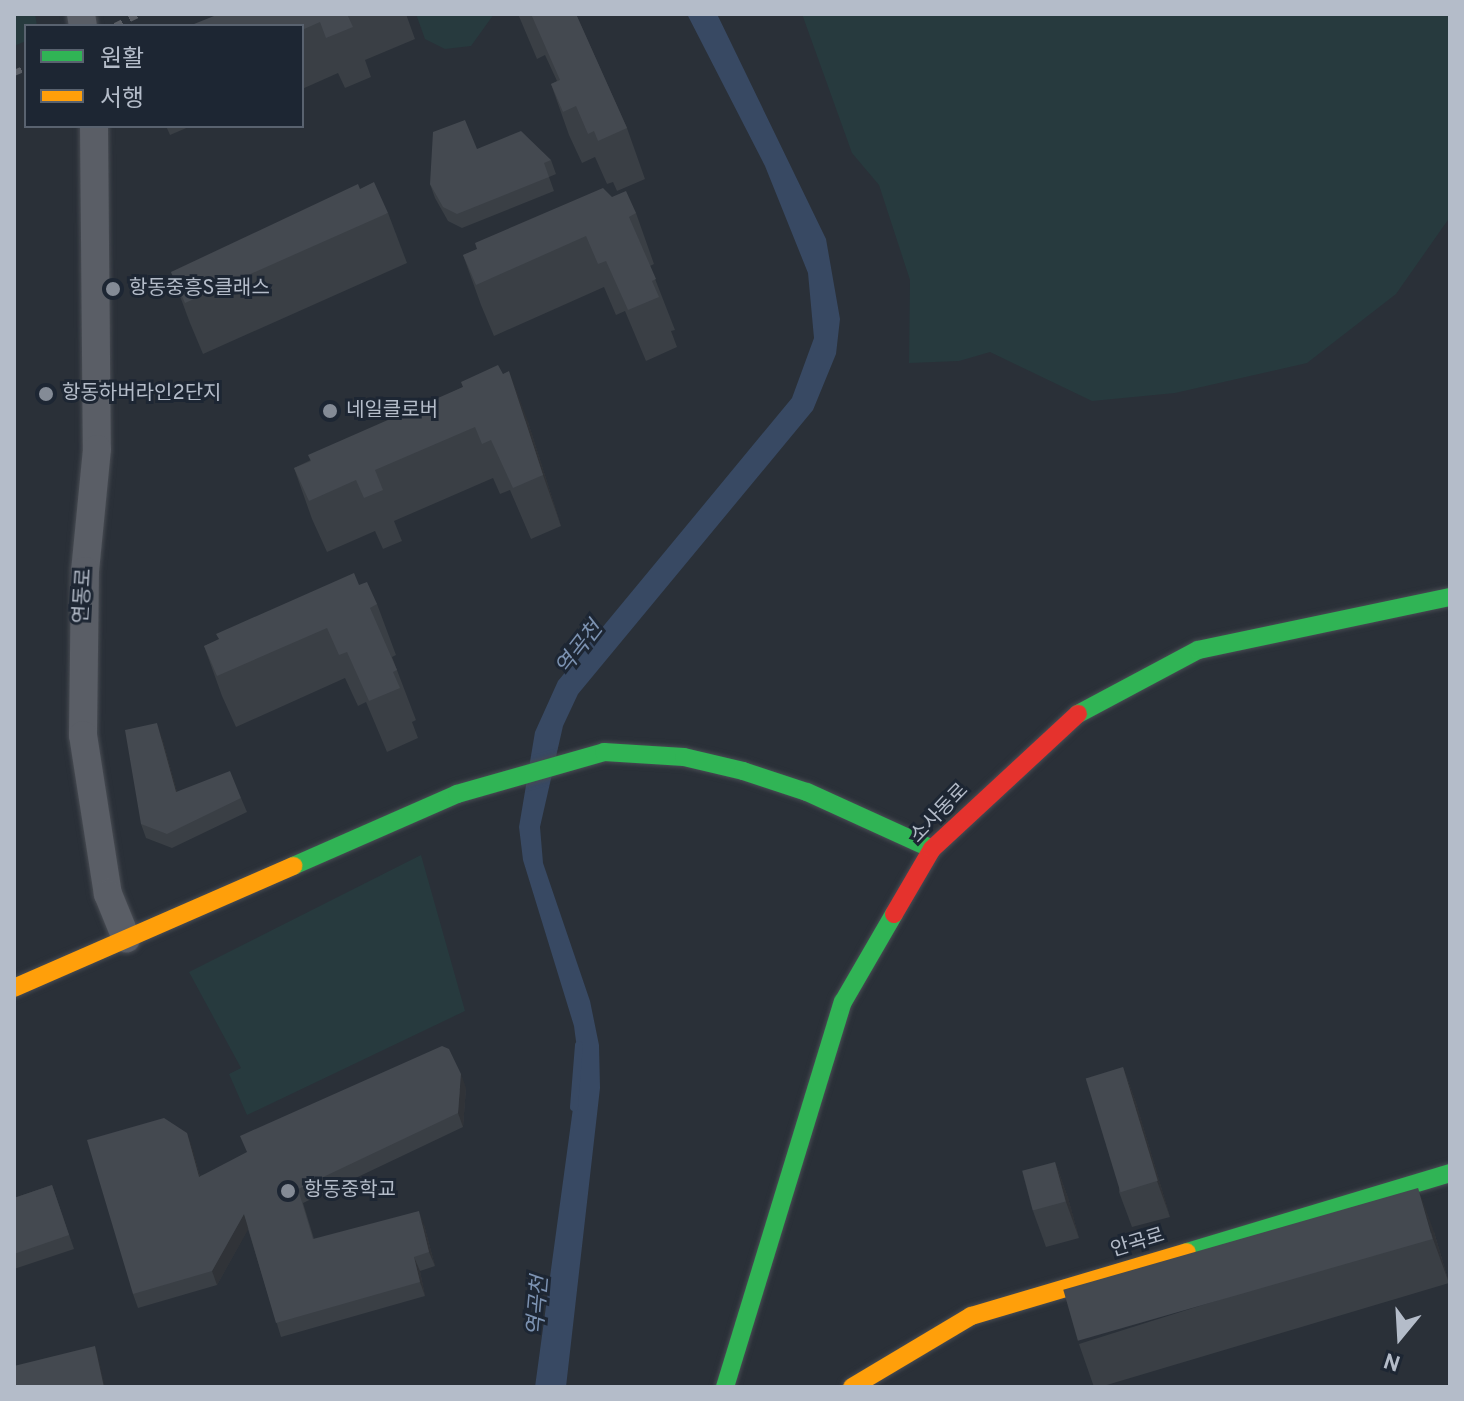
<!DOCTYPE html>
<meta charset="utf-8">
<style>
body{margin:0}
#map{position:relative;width:1464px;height:1401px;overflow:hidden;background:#2a3038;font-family:Overpass,"Noto Sans KR",sans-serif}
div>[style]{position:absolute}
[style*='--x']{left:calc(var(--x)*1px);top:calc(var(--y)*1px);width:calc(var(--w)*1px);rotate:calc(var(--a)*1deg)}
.green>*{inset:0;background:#273a3e}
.water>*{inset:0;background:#384963}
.stream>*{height:8px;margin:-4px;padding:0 4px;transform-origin:4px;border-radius:4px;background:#384963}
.roads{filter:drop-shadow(0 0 2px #484c53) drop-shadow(0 0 2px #484c53)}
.street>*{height:28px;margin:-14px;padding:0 14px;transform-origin:14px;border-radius:14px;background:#5a5e66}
.fast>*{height:18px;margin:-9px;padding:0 9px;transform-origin:9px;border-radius:9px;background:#30b455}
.slow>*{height:18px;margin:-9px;padding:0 9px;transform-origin:9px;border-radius:9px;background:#ff9f0a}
.jam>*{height:18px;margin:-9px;padding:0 9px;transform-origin:9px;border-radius:9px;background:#e5322d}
.rail>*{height:6px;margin-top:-3px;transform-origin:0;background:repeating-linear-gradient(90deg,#595d64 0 8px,transparent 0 16px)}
.wall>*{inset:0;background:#3a3f45}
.shaded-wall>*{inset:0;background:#303338}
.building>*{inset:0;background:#444950;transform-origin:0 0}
.dots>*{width:22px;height:22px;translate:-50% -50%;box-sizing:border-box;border:4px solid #1d2633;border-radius:50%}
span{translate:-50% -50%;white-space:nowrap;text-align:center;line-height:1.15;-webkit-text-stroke:6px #1d2633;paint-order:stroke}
.poi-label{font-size:20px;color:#b4bcc9}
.left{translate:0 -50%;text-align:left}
.street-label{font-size:20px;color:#b4bcc9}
.water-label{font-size:22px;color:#7c92b1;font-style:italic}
.frame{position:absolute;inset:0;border:16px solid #b4bcc9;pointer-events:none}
.legend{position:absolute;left:24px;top:24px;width:280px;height:104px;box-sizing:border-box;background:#1d2633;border:2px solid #59626f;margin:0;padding:10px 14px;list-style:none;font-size:24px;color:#b4bcc9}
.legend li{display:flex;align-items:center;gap:16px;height:40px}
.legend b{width:40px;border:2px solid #59626f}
.north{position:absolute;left:1360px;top:1297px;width:80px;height:80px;-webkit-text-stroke:6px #1d2633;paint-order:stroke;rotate:198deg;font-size:22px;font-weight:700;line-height:32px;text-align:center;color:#b4bcc9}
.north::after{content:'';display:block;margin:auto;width:28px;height:36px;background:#b4bcc9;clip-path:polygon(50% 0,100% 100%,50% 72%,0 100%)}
</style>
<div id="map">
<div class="green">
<div style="clip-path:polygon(14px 14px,35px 14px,37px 26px,26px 26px,26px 41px,14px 46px)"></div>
<div style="clip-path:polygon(416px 14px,494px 14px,471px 46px,445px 49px,425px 39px)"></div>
<div style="clip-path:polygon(802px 14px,1450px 14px,1450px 217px,1396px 294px,1307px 363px,1175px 393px,1092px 401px,990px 352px,959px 361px,909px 363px,910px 280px,879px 185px,852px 153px)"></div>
<div style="clip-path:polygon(421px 855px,465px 1011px,247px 1115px,229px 1074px,241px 1068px,189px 972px)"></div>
</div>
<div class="water">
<div style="clip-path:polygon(687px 14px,717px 14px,826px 239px,840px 319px,836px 354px,813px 410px,578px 694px,563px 726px,540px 827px,543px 863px,590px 1001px,599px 1045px,600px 1088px,566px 1387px,535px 1387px,579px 1064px,574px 1026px,523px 860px,519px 827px,535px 732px,558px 681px,792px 398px,814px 338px,808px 273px,765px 166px)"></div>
</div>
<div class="stream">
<div style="--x:574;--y:1107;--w:62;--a:-85.4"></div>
</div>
<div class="roads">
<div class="street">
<div style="--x:81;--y:14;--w:12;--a:81"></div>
<div style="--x:94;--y:126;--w:323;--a:89.5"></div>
<div style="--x:97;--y:449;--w:123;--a:95.6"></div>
<div style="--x:85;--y:571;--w:164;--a:90.7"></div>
<div style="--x:83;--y:735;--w:161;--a:81.1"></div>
<div style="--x:108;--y:894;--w:48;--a:67.8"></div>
</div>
<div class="fast">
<div style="--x:1078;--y:714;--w:136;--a:-28.1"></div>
<div style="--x:1198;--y:650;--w:258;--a:-11.9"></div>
<div style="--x:293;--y:866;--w:179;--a:-23.7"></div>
<div style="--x:457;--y:794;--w:153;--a:-15.9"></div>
<div style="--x:604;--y:752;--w:80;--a:3.6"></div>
<div style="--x:684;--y:757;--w:61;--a:13.3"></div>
<div style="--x:743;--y:771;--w:67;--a:18.2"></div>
<div style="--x:807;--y:792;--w:137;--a:24.5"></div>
<div style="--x:1187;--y:1252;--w:275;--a:-16.7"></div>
<div style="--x:725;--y:1387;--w:403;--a:-73"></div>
<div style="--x:843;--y:1002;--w:102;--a:-59.9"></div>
</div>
<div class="slow">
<div style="--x:14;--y:988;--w:305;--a:-23.6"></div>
<div style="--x:852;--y:1387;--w:139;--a:-30.8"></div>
<div style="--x:971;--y:1316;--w:225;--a:-16.5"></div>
</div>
<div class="jam">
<div style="--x:894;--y:914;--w:75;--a:-59.7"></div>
<div style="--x:932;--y:849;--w:199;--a:-42.8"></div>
</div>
</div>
<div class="rail">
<div style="--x:115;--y:26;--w:28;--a:-26"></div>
<div style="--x:14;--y:73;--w:13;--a:-23"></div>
</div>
<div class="wall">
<div style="clip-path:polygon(219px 14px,406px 14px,415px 39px,365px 60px,371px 77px,345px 88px,338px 73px,302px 89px,302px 26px)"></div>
<div style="clip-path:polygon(518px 14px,576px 14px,627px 128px,645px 179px,617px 191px,613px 182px,607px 184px,595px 157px,582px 163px,569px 135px,551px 84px,557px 81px,545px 55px,537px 59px)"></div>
<div style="clip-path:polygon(166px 126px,191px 126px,170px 135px)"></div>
<div style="clip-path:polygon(477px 149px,551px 160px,556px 174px,549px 177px,554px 191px,462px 228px,448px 221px,435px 198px,430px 184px)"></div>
<div style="clip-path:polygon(612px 197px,636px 213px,654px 264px,650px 266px,675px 330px,671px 331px,677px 347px,646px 361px,625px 311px,616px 315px,604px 287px,494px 336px,481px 305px,463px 255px)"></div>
<div style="clip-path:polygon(388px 213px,407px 263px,203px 354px,190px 323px,171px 272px)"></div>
<div style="clip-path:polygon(463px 387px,528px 422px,561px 526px,531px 539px,510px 490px,500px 494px,493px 478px,394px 521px,402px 541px,383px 549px,375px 531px,327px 552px,312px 519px,294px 468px)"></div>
<div style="clip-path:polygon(359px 585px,377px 604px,396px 655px,392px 657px,416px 720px,412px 722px,418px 738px,387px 752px,366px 702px,358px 706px,345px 678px,236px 727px,222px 696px,204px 646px)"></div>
<div style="clip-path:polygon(162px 738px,177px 792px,241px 798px,247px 812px,172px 848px,146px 838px,141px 824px)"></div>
<div style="clip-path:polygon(1123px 1067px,1136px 1103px,1170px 1217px,1132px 1227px,1119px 1192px)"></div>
<div style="clip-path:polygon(466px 1088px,463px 1127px,303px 1203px,314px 1239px,424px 1225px,435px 1266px,420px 1271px,425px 1296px,281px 1337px,248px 1229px,217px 1285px,138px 1308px,133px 1294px,187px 1133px,200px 1176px)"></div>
<div style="clip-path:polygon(1055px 1162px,1068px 1198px,1079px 1238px,1046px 1247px,1033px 1211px)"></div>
<div style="clip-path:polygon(52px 1185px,74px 1249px,14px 1269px,14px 1198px)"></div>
<div style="clip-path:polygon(1434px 1232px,1449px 1283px,1100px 1387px,1094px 1387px,1079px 1344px)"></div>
</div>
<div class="shaded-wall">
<div style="clip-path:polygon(509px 371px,528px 422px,561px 526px,543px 475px)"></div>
<div style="clip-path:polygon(157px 723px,162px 738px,181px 806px,176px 792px)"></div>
<div style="clip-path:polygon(1123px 1067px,1136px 1103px,1170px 1217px,1157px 1181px)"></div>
<div style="clip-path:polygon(461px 1074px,466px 1088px,463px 1127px,458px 1113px)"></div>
<div style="clip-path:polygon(187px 1133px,192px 1147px,204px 1191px,199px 1177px)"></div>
<div style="clip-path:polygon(1055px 1162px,1068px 1198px,1079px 1238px,1066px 1202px)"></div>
<div style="clip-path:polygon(1418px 1188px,1434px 1232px,1449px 1283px,1433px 1239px)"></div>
<div style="clip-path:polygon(419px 1211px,424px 1225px,435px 1266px,429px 1252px)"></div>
<div style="clip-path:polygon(244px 1214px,249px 1228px,217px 1285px,212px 1271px)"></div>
<div style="clip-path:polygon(414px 1257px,420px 1271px,425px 1296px,420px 1282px)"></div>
<div style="clip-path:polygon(95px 1346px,98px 1356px,105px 1387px,104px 1387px)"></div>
</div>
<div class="building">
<div style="clip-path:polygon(219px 14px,347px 14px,353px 27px,326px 38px,320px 22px,302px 30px,302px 26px,189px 26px)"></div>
<div style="clip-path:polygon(531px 14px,576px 14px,627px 128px,598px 141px,594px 131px,588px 134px,576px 106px,563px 112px,551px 84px,560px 80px)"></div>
<div style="clip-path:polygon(465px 120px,477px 149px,521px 131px,551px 160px,544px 163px,549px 177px,457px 214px,443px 207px,430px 184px,433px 132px)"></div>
<div style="clip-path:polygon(374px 182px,388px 213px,185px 303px,171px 272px,358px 184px,360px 189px)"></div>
<div style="clip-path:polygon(603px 188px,612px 197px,626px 191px,636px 213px,629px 217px,656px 279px,652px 281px,659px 297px,628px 310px,606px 261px,598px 264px,586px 236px,476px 285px,463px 255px,477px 249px,475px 243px)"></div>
<div style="clip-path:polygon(498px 365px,503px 374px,509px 371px,543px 475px,513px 488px,491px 440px,482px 444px,475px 427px,375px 470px,383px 490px,364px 498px,356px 480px,309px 501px,294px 468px,311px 461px,308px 455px,463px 387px,461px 382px)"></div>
<div style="clip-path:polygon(354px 573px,359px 585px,367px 582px,377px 604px,370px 608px,397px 670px,393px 672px,400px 688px,369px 701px,347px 652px,339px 655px,327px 628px,217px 676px,204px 646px,219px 639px,216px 634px)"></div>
<div style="clip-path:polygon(157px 723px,176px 792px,230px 771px,241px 798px,167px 834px,141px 824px,125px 730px)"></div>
<div style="clip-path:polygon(442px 1046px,449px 1049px,461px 1074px,458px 1113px,298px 1189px,313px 1239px,419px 1211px,429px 1252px,414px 1257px,420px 1282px,276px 1323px,244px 1214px,212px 1271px,133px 1294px,87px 1140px,164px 1118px,187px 1133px,199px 1177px,247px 1152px,240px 1136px)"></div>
<div style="left:1123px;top:1067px;width:119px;height:39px;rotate:73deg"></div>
<div style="left:1055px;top:1162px;width:41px;height:34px;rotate:75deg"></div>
<div style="clip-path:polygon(52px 1185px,69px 1235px,14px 1254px,14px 1198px)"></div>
<div style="left:1418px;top:1188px;width:53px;height:369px;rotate:74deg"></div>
<div style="clip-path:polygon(95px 1346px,104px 1387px,14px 1387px,14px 1366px)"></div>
</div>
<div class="dots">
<div style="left:113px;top:289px;background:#848b96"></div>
<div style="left:46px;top:394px;background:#848b96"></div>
<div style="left:330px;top:411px;background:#848b96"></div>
<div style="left:288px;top:1191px;background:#848b96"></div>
</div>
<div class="poi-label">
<span class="left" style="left:129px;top:289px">항동중흥S클래스</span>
<span class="left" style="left:62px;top:394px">항동하버라인2단지</span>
<span class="left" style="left:346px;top:411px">네일클로버</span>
<span class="left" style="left:304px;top:1191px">항동중학교</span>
</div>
<div class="street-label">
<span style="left:84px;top:596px;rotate:-87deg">연동로</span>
<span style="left:940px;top:814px;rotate:-46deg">소사동로</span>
<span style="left:1138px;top:1244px;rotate:-17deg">안곡로</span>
</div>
<div class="water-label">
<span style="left:580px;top:649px;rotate:-52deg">역곡천</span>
<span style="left:539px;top:1306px;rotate:-85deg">역곡천</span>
</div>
<div class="frame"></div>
<ul class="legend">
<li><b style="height:10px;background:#30b455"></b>원활</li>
<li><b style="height:10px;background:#ff9f0a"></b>서행</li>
</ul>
<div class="north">N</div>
</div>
